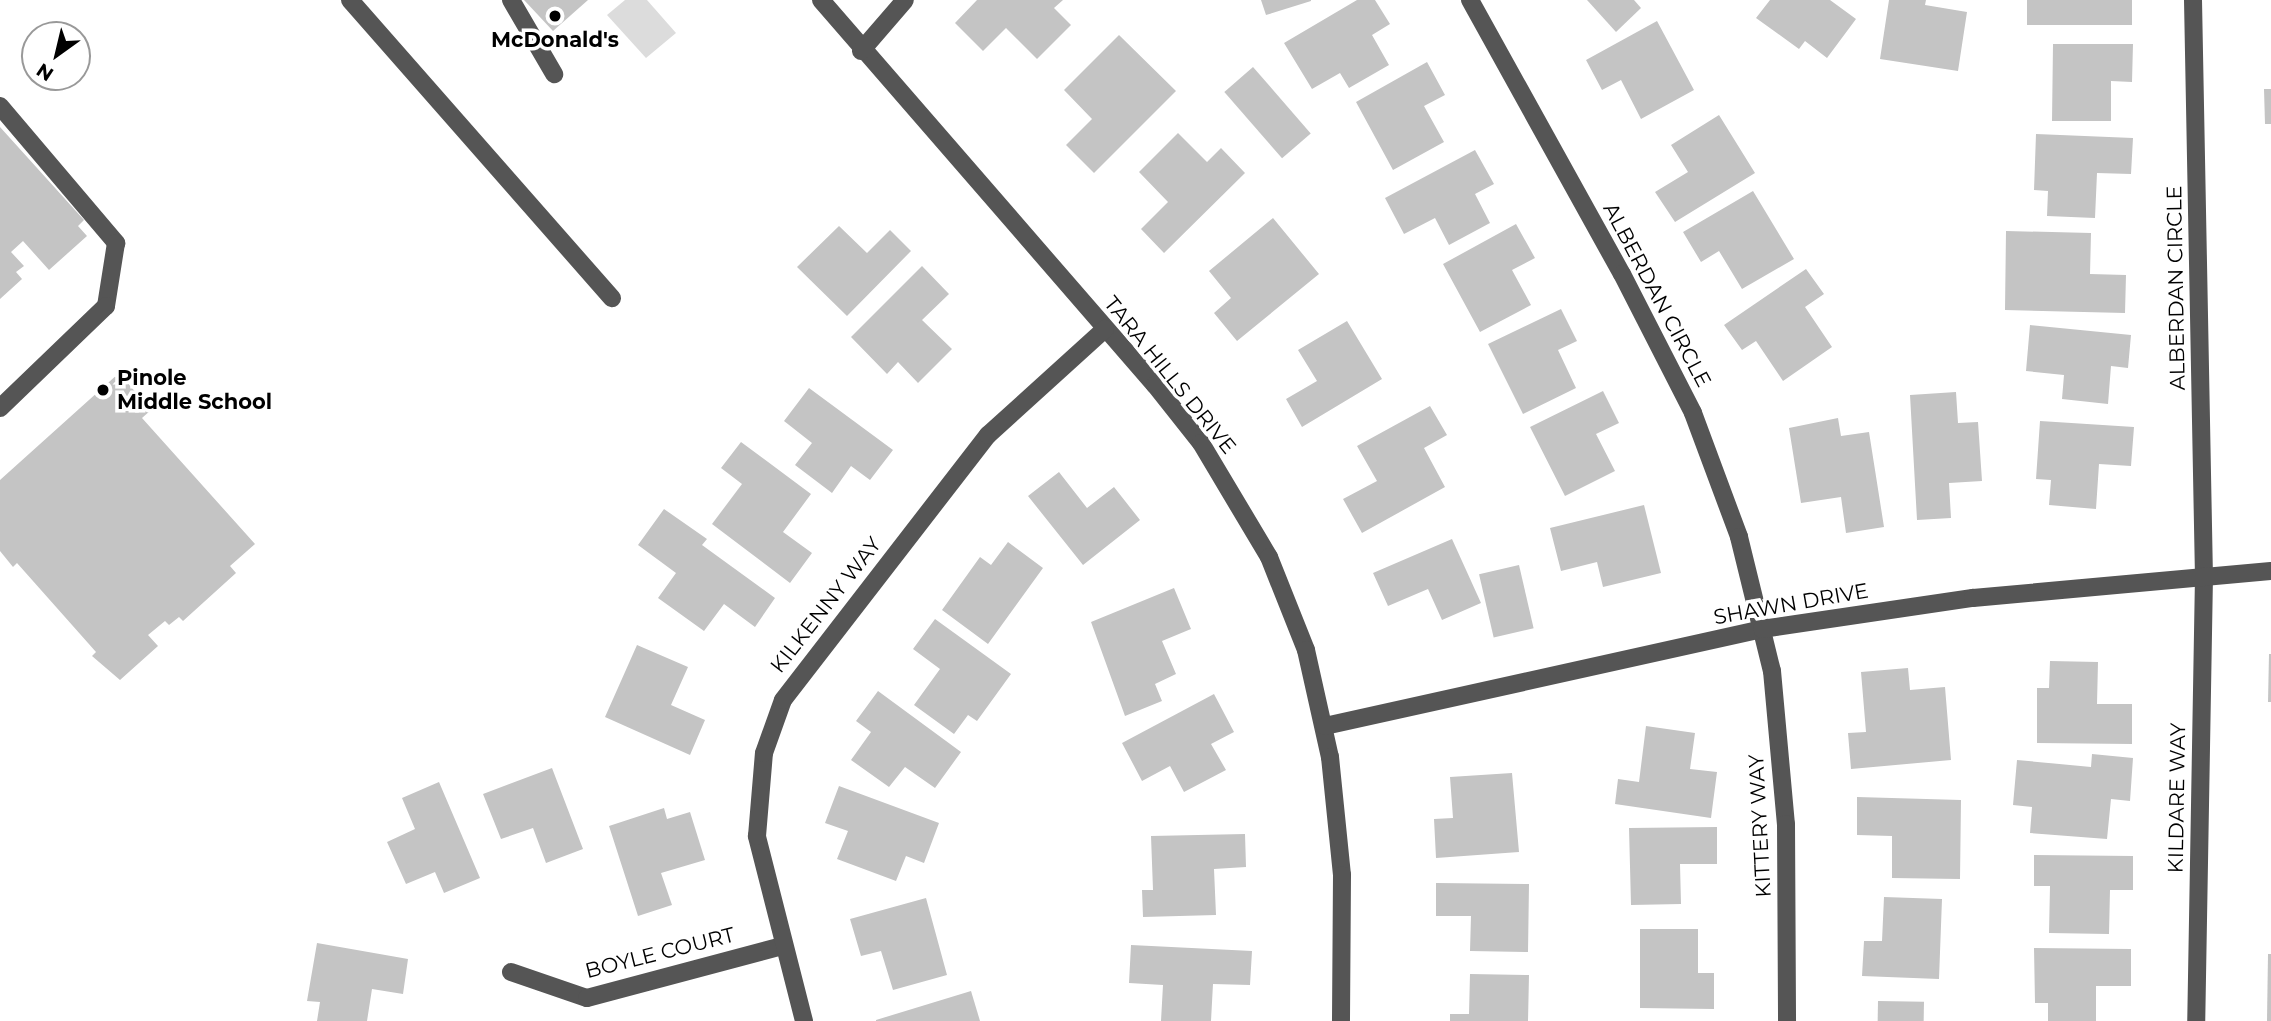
<!DOCTYPE html>
<style>
body{margin:0}
#map{position:relative;width:2271px;height:1021px;overflow:hidden;background:#fff;font-family:Montserrat,sans-serif}
div>[style]{position:absolute}
[style*='--x']{left:calc(var(--x)*1px);top:calc(var(--y)*1px);width:calc(var(--w)*1px);rotate:calc(var(--a)*1deg)}
.green>*{inset:0;background:#dcdcdc}
.building>*{inset:0;background:#c4c4c4;transform-origin:0 0}
.minor>*{height:18px;margin:-9px;padding:0 9px;transform-origin:9px;border-radius:9px;background:#555}
.dots>*{width:19px;height:19px;translate:-50% -50%;box-sizing:border-box;border:4px solid #fff;border-radius:50%}
span{translate:-50% -50%;white-space:nowrap;text-align:center;line-height:1.15;-webkit-text-stroke:7px #fff;paint-order:stroke}
.poi-label{font-size:21px;color:#000;font-weight:700}
.left{translate:0 -50%;text-align:left}
.street-label{font-size:21px;color:#000}
.north{position:absolute;left:21px;top:21px;width:70px;height:70px;box-sizing:border-box;background:#fff;border:2px solid #999;border-radius:50%;rotate:214deg;font-size:19px;font-weight:700;line-height:28px;text-align:center;color:#000}
.north::after{content:'';display:block;margin:auto;width:24px;height:32px;background:#000;clip-path:polygon(50% 0,100% 100%,50% 72%,0 100%)}
</style>
<div id="map">
<div class="green">
<div style="clip-path:polygon(625px 0,647px 0,676px 33px,646px 58px,607px 15px)"></div>
</div>
<div class="building">
<div style="clip-path:polygon(524px 0,588px 0,553px 31px)"></div>
<div style="clip-path:polygon(977px 0,1063px 0,1054px 8px,1071px 25px,1037px 59px,1006px 28px,983px 51px,955px 23px)"></div>
<div style="clip-path:polygon(1261px 0,1311px 0,1311px 1px,1266px 15px)"></div>
<div style="clip-path:polygon(1357px 0,1375px 0,1390px 24px,1372px 35px,1389px 65px,1349px 88px,1340px 73px,1312px 89px,1284px 43px)"></div>
<div style="clip-path:polygon(1587px 0,1634px 0,1641px 8px,1616px 32px)"></div>
<div style="clip-path:polygon(1770px 0,1830px 0,1856px 19px,1827px 58px,1805px 41px,1799px 49px,1756px 18px)"></div>
<div style="clip-path:polygon(1889px 0,1926px 0,1925px 5px,1967px 12px,1958px 71px,1880px 59px)"></div>
<div style="left:2027px;top:0;width:105px;height:25px"></div>
<div style="clip-path:polygon(1657px 21px,1694px 90px,1641px 119px,1621px 80px,1602px 90px,1586px 60px)"></div>
<div style="clip-path:polygon(1119px 35px,1176px 91px,1094px 173px,1066px 145px,1092px 119px,1064px 90px)"></div>
<div style="clip-path:polygon(2053px 44px,2133px 44px,2132px 82px,2111px 81px,2111px 121px,2052px 121px)"></div>
<div style="clip-path:polygon(1427px 62px,1445px 95px,1424px 106px,1444px 142px,1393px 170px,1356px 102px)"></div>
<div style="left:1253px;top:67px;width:88px;height:38px;rotate:49deg"></div>
<div style="clip-path:polygon(2264px 89px,2271px 89px,2271px 124px,2265px 124px)"></div>
<div style="clip-path:polygon(1719px 115px,1755px 173px,1675px 222px,1655px 192px,1688px 172px,1671px 145px)"></div>
<div style="clip-path:polygon(0 127px,84px 220px,78px 226px,87px 236px,49px 270px,23px 241px,11px 252px,24px 266px,16px 272px,22px 279px,0 299px)"></div>
<div style="clip-path:polygon(1178px 133px,1207px 162px,1221px 148px,1245px 173px,1164px 253px,1141px 229px,1168px 202px,1139px 172px)"></div>
<div style="clip-path:polygon(2036px 134px,2133px 138px,2131px 174px,2097px 173px,2095px 218px,2047px 216px,2048px 191px,2034px 190px)"></div>
<div style="clip-path:polygon(1475px 150px,1494px 184px,1475px 194px,1490px 223px,1449px 245px,1435px 218px,1404px 234px,1385px 198px)"></div>
<div style="clip-path:polygon(1753px 191px,1794px 259px,1742px 289px,1719px 251px,1701px 262px,1683px 232px)"></div>
<div style="clip-path:polygon(1273px 218px,1319px 274px,1237px 341px,1214px 313px,1231px 298px,1209px 271px)"></div>
<div style="clip-path:polygon(1516px 224px,1535px 258px,1512px 270px,1531px 305px,1480px 332px,1443px 264px)"></div>
<div style="clip-path:polygon(839px 226px,867px 253px,890px 230px,911px 251px,847px 316px,797px 267px)"></div>
<div style="clip-path:polygon(2006px 231px,2091px 233px,2090px 274px,2126px 275px,2125px 313px,2005px 310px)"></div>
<div style="clip-path:polygon(922px 266px,949px 294px,922px 320px,952px 349px,918px 383px,898px 362px,887px 374px,851px 337px)"></div>
<div style="clip-path:polygon(1806px 269px,1824px 294px,1805px 307px,1832px 347px,1783px 381px,1756px 341px,1742px 350px,1724px 325px)"></div>
<div style="clip-path:polygon(1561px 309px,1577px 341px,1558px 350px,1576px 388px,1523px 414px,1488px 344px)"></div>
<div style="clip-path:polygon(1347px 321px,1382px 379px,1302px 427px,1286px 399px,1317px 381px,1298px 350px)"></div>
<div style="clip-path:polygon(2030px 325px,2131px 335px,2128px 368px,2111px 366px,2108px 404px,2062px 399px,2064px 375px,2026px 371px)"></div>
<div style="clip-path:polygon(119px 373px,151px 410px,142px 418px,255px 544px,230px 566px,236px 573px,183px 621px,179px 617px,169px 625px,165px 621px,148px 635px,158px 646px,120px 680px,92px 656px,96px 652px,17px 563px,13px 567px,0 551px,0 480px)"></div>
<div style="clip-path:polygon(809px 388px,893px 450px,870px 480px,851px 466px,832px 493px,795px 465px,812px 443px,784px 421px)"></div>
<div style="clip-path:polygon(1603px 391px,1619px 423px,1596px 434px,1615px 471px,1565px 496px,1530px 427px)"></div>
<div style="clip-path:polygon(1956px 392px,1958px 423px,1978px 422px,1982px 481px,1949px 483px,1951px 518px,1917px 520px,1910px 395px)"></div>
<div style="clip-path:polygon(1430px 406px,1447px 435px,1424px 448px,1445px 487px,1362px 533px,1343px 499px,1377px 481px,1357px 446px)"></div>
<div style="clip-path:polygon(1838px 418px,1841px 436px,1869px 432px,1884px 527px,1846px 533px,1841px 497px,1801px 503px,1789px 428px)"></div>
<div style="clip-path:polygon(2040px 421px,2134px 427px,2131px 466px,2099px 464px,2096px 509px,2049px 505px,2051px 480px,2036px 479px)"></div>
<div style="clip-path:polygon(741px 442px,811px 494px,783px 532px,812px 553px,790px 583px,712px 524px,742px 484px,721px 468px)"></div>
<div style="clip-path:polygon(1059px 472px,1087px 508px,1114px 487px,1140px 520px,1083px 565px,1028px 496px)"></div>
<div style="clip-path:polygon(1644px 505px,1661px 573px,1603px 587px,1597px 562px,1561px 571px,1550px 528px)"></div>
<div style="clip-path:polygon(664px 509px,707px 539px,702px 545px,775px 598px,755px 627px,724px 604px,704px 631px,658px 598px,676px 573px,638px 545px)"></div>
<div style="clip-path:polygon(1452px 539px,1481px 603px,1442px 620px,1428px 589px,1388px 606px,1373px 573px)"></div>
<div style="clip-path:polygon(1008px 542px,1043px 568px,988px 644px,942px 610px,980px 557px,991px 565px)"></div>
<div style="left:1519px;top:565px;width:65px;height:41px;rotate:77deg"></div>
<div style="clip-path:polygon(1174px 588px,1191px 629px,1162px 641px,1176px 674px,1155px 684px,1162px 701px,1125px 716px,1091px 622px)"></div>
<div style="clip-path:polygon(935px 619px,1011px 674px,977px 721px,968px 715px,954px 734px,914px 705px,940px 669px,913px 649px)"></div>
<div style="clip-path:polygon(637px 645px,688px 667px,671px 705px,705px 720px,690px 755px,605px 717px)"></div>
<div style="clip-path:polygon(2269px 654px,2271px 654px,2271px 702px,2268px 702px)"></div>
<div style="clip-path:polygon(2050px 661px,2098px 662px,2097px 704px,2132px 704px,2132px 744px,2037px 743px,2037px 688px,2049px 688px)"></div>
<div style="clip-path:polygon(1908px 668px,1910px 690px,1945px 687px,1951px 760px,1851px 769px,1848px 733px,1866px 732px,1861px 672px)"></div>
<div style="clip-path:polygon(878px 691px,961px 752px,935px 788px,905px 767px,889px 787px,851px 760px,871px 732px,856px 721px)"></div>
<div style="clip-path:polygon(1214px 694px,1234px 732px,1211px 744px,1226px 770px,1184px 792px,1170px 766px,1142px 781px,1122px 743px)"></div>
<div style="clip-path:polygon(1646px 726px,1695px 733px,1690px 769px,1717px 772px,1711px 818px,1615px 804px,1618px 779px,1639px 782px)"></div>
<div style="clip-path:polygon(2092px 754px,2133px 758px,2130px 801px,2111px 799px,2107px 839px,2030px 833px,2032px 807px,2013px 805px,2017px 760px,2091px 767px)"></div>
<div style="clip-path:polygon(552px 768px,583px 849px,546px 863px,533px 828px,501px 839px,483px 794px)"></div>
<div style="clip-path:polygon(1512px 773px,1519px 852px,1436px 858px,1434px 819px,1453px 818px,1450px 777px)"></div>
<div style="clip-path:polygon(439px 782px,480px 878px,444px 893px,435px 872px,406px 884px,387px 842px,415px 829px,402px 798px)"></div>
<div style="clip-path:polygon(839px 786px,939px 823px,924px 863px,906px 856px,896px 881px,837px 859px,848px 831px,825px 823px)"></div>
<div style="clip-path:polygon(1857px 797px,1961px 800px,1960px 879px,1892px 878px,1892px 836px,1857px 835px)"></div>
<div style="clip-path:polygon(664px 808px,667px 819px,690px 812px,705px 860px,661px 873px,672px 905px,638px 916px,609px 826px)"></div>
<div style="clip-path:polygon(1717px 827px,1717px 864px,1680px 864px,1681px 904px,1631px 905px,1629px 828px)"></div>
<div style="clip-path:polygon(1245px 834px,1246px 867px,1214px 869px,1216px 915px,1143px 917px,1142px 890px,1153px 890px,1151px 836px)"></div>
<div style="clip-path:polygon(2034px 855px,2133px 856px,2133px 890px,2110px 890px,2109px 934px,2049px 933px,2050px 886px,2034px 886px)"></div>
<div style="clip-path:polygon(1436px 883px,1529px 884px,1528px 952px,1470px 951px,1471px 916px,1436px 916px)"></div>
<div style="clip-path:polygon(1884px 897px,1942px 899px,1939px 979px,1862px 976px,1864px 941px,1882px 941px)"></div>
<div style="clip-path:polygon(926px 898px,947px 975px,893px 990px,881px 951px,861px 956px,850px 919px)"></div>
<div style="clip-path:polygon(1640px 929px,1698px 929px,1698px 973px,1714px 973px,1714px 1009px,1640px 1008px)"></div>
<div style="clip-path:polygon(317px 943px,408px 959px,403px 994px,372px 989px,367px 1021px,317px 1021px,320px 1002px,307px 1001px)"></div>
<div style="clip-path:polygon(1131px 945px,1252px 951px,1250px 985px,1213px 984px,1211px 1021px,1161px 1021px,1163px 985px,1129px 983px)"></div>
<div style="clip-path:polygon(2034px 948px,2131px 949px,2131px 986px,2096px 986px,2096px 1021px,2048px 1021px,2048px 1003px,2035px 1003px)"></div>
<div style="clip-path:polygon(2268px 954px,2271px 954px,2271px 1021px,2267px 1021px)"></div>
<div style="clip-path:polygon(1470px 974px,1529px 975px,1528px 1021px,1450px 1021px,1450px 1014px,1469px 1014px)"></div>
<div style="clip-path:polygon(971px 991px,980px 1021px,876px 1021px,876px 1020px)"></div>
<div style="left:1878px;top:1001px;width:46px;height:20px;rotate:1deg"></div>
</div>
<div class="minor">
<div style="--x:350;--y:0;--w:397;--a:48.7"></div>
<div style="--x:511;--y:0;--w:86;--a:59.8"></div>
<div style="--x:821;--y:0;--w:510;--a:49.06"></div>
<div style="--x:1155;--y:385;--w:74;--a:51.6"></div>
<div style="--x:1201;--y:443;--w:133;--a:59.2"></div>
<div style="--x:1269;--y:557;--w:100;--a:68.3"></div>
<div style="--x:1306;--y:650;--w:110;--a:77.4"></div>
<div style="--x:1330;--y:757;--w:119;--a:84.2"></div>
<div style="--x:1342;--y:875;--w:146;--a:90.4"></div>
<div style="--x:1470;--y:0;--w:313;--a:61"></div>
<div style="--x:1622;--y:274;--w:156;--a:62.9"></div>
<div style="--x:1693;--y:413;--w:132;--a:69.6"></div>
<div style="--x:1739;--y:537;--w:138;--a:76.2"></div>
<div style="--x:1772;--y:671;--w:154;--a:84.8"></div>
<div style="--x:1786;--y:824;--w:197;--a:89.7"></div>
<div style="--x:2193;--y:0;--w:576;--a:88.91"></div>
<div style="--x:2204;--y:576;--w:445;--a:91"></div>
<div style="--x:861;--y:51;--w:67;--a:-49.2"></div>
<div style="--x:0;--y:106;--w:180;--a:49.7"></div>
<div style="--x:116;--y:243;--w:64;--a:99"></div>
<div style="--x:106;--y:306;--w:147;--a:136.1"></div>
<div style="--x:1325;--y:726;--w:448;--a:-12.5"></div>
<div style="--x:1762;--y:629;--w:213;--a:-8.4"></div>
<div style="--x:1973;--y:598;--w:299;--a:-5.2"></div>
<div style="--x:511;--y:972;--w:80;--a:18.9"></div>
<div style="--x:587;--y:998;--w:202;--a:-14.9"></div>
<div style="--x:804;--y:1021;--w:191;--a:-104.3"></div>
<div style="--x:757;--y:836;--w:83;--a:-85.2"></div>
<div style="--x:764;--y:753;--w:56;--a:-70.3"></div>
<div style="--x:783;--y:700;--w:335;--a:-52.3"></div>
<div style="--x:988;--y:435;--w:158;--a:-42.2"></div>
</div>
<div class="dots">
<div style="left:555px;top:16px;background:#000"></div>
<div style="left:103px;top:390px;background:#000"></div>
</div>
<div class="poi-label">
<span style="left:555px;top:40px">McDonald's</span>
<span class="left" style="left:117px;top:390px">Pinole<br>Middle School</span>
</div>
<div class="street-label">
<span style="left:2176px;top:288px;rotate:-91deg">ALBERDAN CIRCLE</span>
<span style="left:1657px;top:295px;rotate:62deg">ALBERDAN CIRCLE</span>
<span style="left:1170px;top:375px;rotate:51deg">TARA HILLS DRIVE</span>
<span style="left:1791px;top:604px;rotate:-10deg">SHAWN DRIVE</span>
<span style="left:826px;top:605px;rotate:-52deg">KILKENNY WAY</span>
<span style="left:2177px;top:798px;rotate:-89deg">KILDARE WAY</span>
<span style="left:1760px;top:826px;rotate:-93deg">KITTERY WAY</span>
<span style="left:660px;top:953px;rotate:-14deg">BOYLE COURT</span>
</div>
<div class="north">N</div>
</div>
